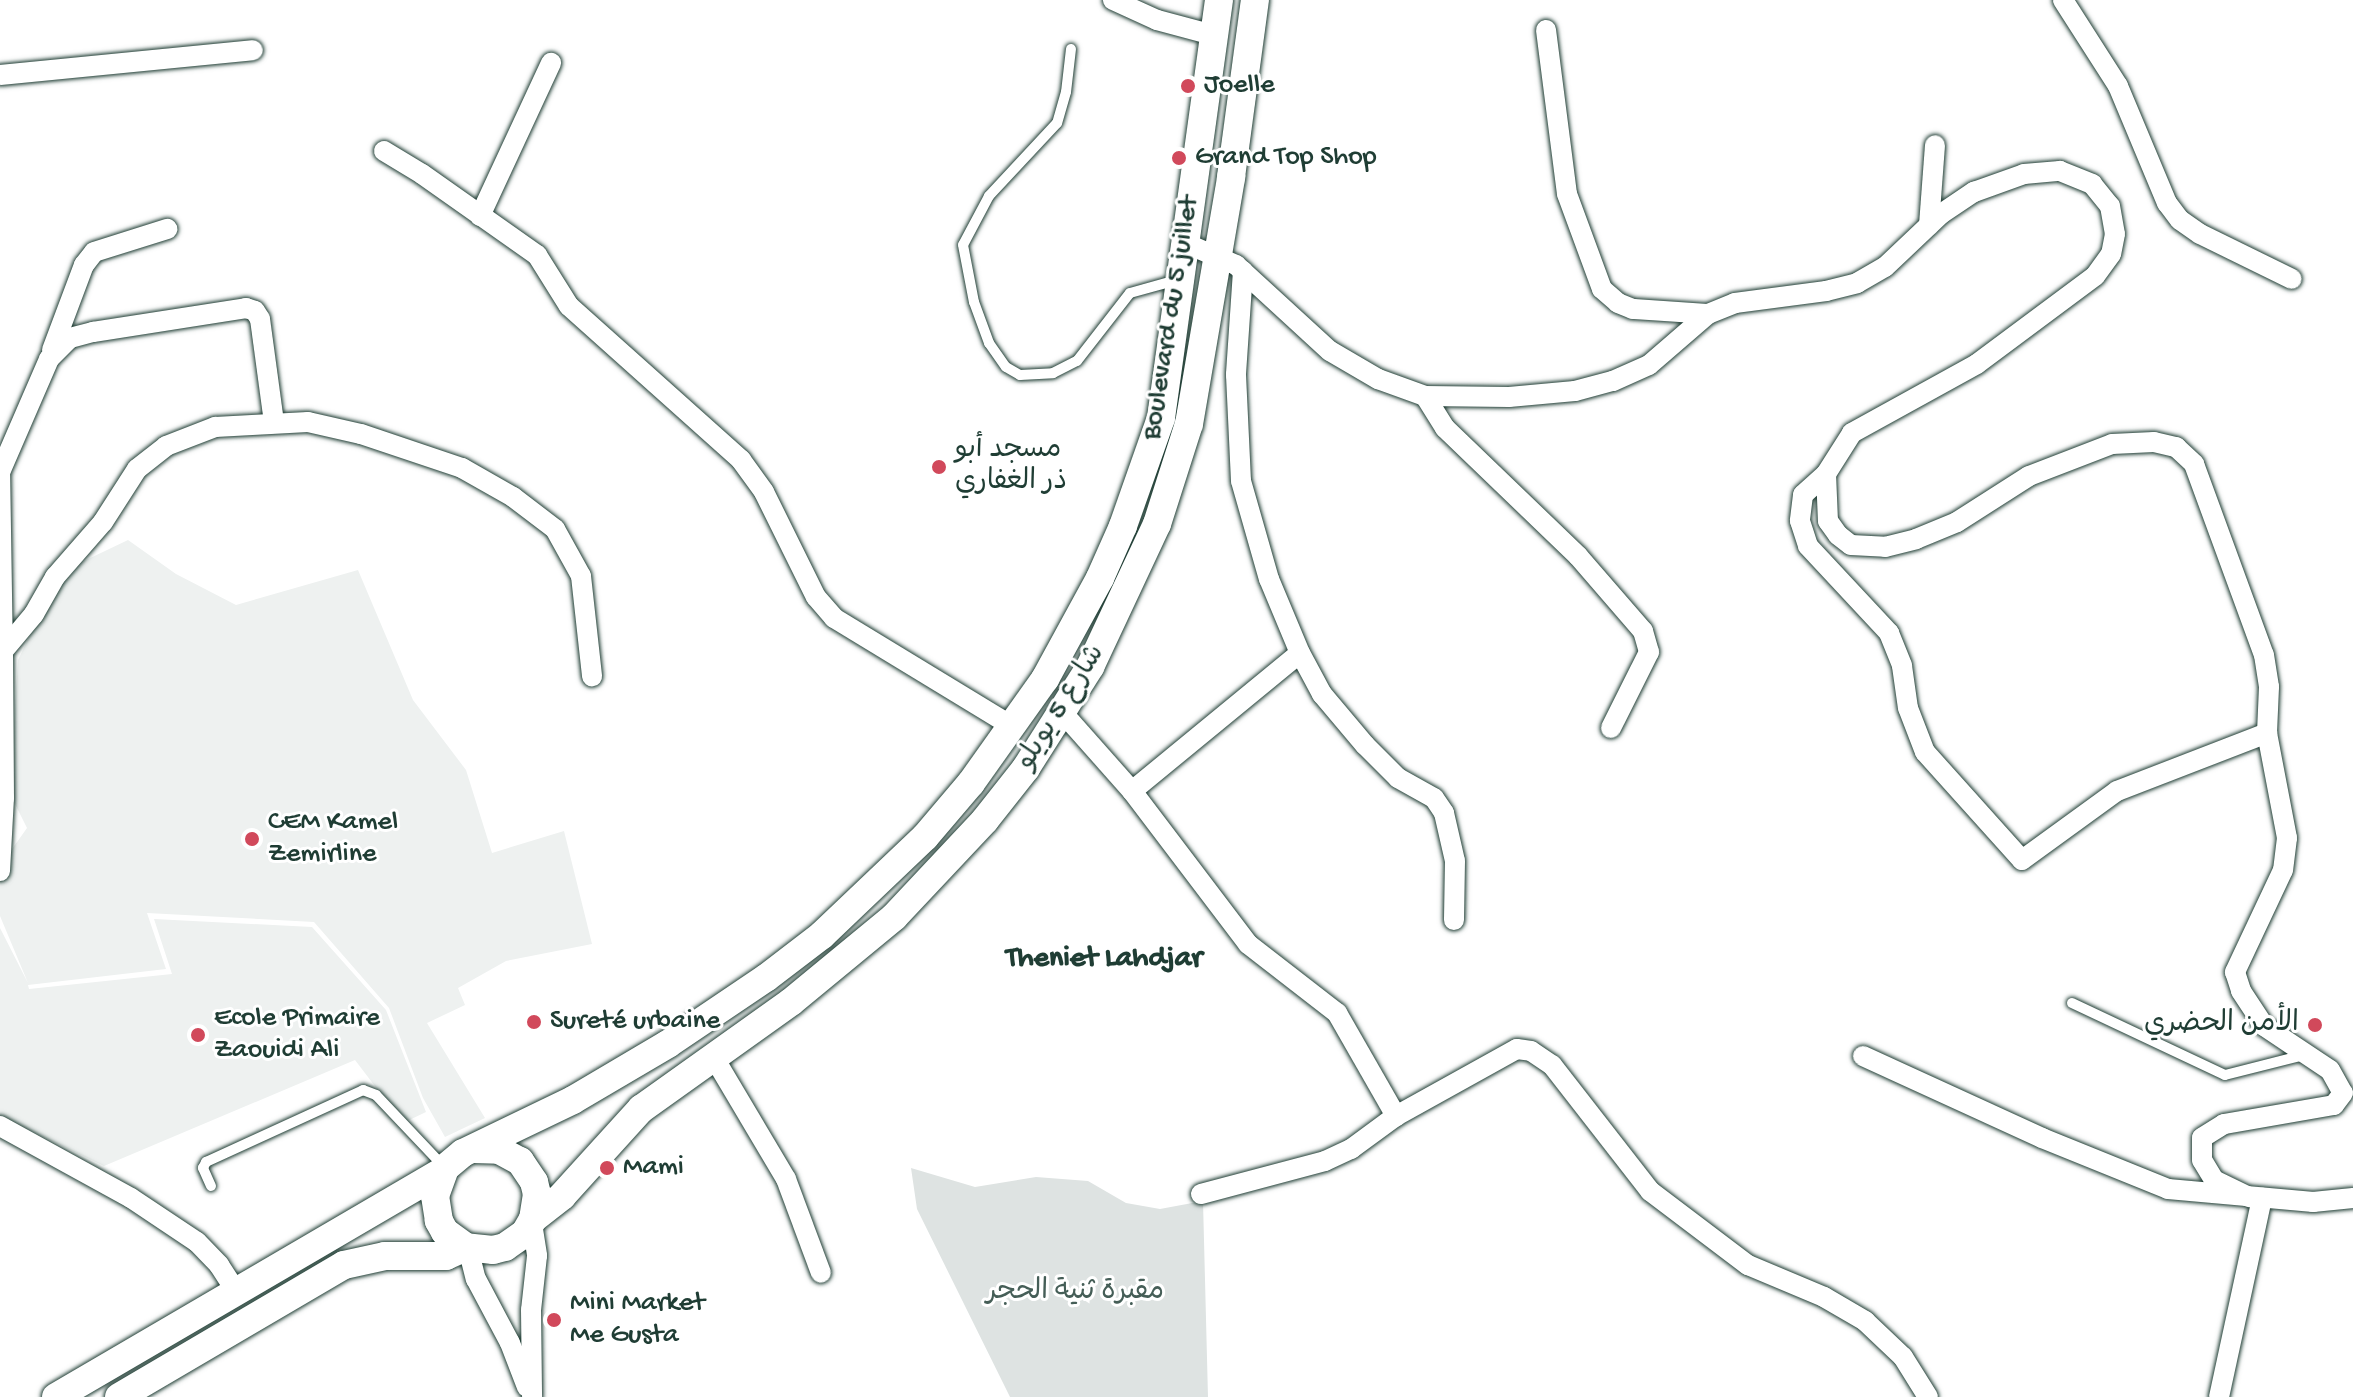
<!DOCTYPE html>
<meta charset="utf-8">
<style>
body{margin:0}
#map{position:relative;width:2353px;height:1397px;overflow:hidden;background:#fff;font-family:"Gochi Hand","Playpen Sans Arabic",sans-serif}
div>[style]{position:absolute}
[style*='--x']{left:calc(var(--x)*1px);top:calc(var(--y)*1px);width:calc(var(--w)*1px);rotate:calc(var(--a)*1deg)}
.built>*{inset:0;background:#eef1f0}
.green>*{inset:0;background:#dee3e2}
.roads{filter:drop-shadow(0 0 2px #1f3d34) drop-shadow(0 0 2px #1f3d34)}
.lane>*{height:10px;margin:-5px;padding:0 5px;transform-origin:5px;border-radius:5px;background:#fff}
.street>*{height:20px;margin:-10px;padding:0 10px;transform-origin:10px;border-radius:10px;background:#fff}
.secondary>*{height:28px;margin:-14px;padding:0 14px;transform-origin:14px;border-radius:14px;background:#fff}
.dots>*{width:22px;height:22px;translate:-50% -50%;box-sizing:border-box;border:4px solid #fff;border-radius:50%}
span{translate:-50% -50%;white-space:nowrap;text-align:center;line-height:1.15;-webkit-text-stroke:6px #fff;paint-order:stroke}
.poi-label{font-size:28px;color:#1f3d34}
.left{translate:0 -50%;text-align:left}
.right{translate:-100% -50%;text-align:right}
.street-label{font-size:28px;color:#1f3d34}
.park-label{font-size:28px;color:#455e57}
.neighbourhood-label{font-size:30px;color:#1f3d34;font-weight:700}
</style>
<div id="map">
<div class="built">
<div style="clip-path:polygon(128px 540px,176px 574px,236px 605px,358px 570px,413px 700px,466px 770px,492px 853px,564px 831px,592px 944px,506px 961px,458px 988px,465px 1005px,427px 1023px,485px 1118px,445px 1137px,423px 1098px,389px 1008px,314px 922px,147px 913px,166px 969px,28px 985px,29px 989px,172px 974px,154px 919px,312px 927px,386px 1010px,426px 1112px,403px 1123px,355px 1060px,104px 1166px,0 1116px,0 928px,28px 983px,0 916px,0 866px,27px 828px,10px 794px,18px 660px,61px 572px)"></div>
</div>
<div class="green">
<div style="clip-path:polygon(911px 1168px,975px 1187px,1036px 1177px,1088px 1181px,1126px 1203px,1160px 1209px,1203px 1201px,1208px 1397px,1010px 1397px,917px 1209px)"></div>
</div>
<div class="roads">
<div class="lane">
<div style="--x:1071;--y:49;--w:43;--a:96.6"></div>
<div style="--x:1066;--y:92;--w:32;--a:106"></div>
<div style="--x:1057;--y:123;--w:100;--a:133"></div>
<div style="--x:989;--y:196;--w:55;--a:118"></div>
<div style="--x:963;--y:245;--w:58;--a:79.1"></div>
<div style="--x:974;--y:302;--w:44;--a:69.9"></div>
<div style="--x:989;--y:343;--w:29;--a:55"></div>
<div style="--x:1006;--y:367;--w:16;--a:30"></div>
<div style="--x:1020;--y:375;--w:33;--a:-3"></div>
<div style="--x:1053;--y:373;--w:27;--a:-27"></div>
<div style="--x:1077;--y:361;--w:86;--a:-52.1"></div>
<div style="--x:1130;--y:293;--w:49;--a:-15.5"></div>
<div style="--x:2072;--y:1003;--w:169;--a:25.2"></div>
<div style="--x:2225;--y:1075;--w:81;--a:-14.2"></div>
<div style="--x:211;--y:1186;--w:20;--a:-114"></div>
<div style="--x:203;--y:1168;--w:7;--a:-63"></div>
<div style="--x:206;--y:1162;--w:173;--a:-24.6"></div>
<div style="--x:363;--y:1090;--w:14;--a:21"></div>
<div style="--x:376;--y:1095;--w:99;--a:46.6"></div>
</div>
<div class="street">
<div style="--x:1113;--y:0;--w:48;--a:24.4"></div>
<div style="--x:1157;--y:20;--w:58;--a:15"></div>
<div style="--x:2063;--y:0;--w:102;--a:57.4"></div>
<div style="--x:2118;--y:86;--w:127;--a:67.3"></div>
<div style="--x:2167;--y:203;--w:21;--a:53"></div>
<div style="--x:2180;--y:220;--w:24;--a:35"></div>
<div style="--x:2200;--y:234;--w:102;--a:26.1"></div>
<div style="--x:1546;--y:30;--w:165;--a:82.7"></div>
<div style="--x:1567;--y:194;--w:101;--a:69.8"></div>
<div style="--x:1602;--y:289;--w:21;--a:41"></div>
<div style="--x:1618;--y:303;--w:16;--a:22"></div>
<div style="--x:1633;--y:309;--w:75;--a:3.8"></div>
<div style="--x:0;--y:75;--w:254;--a:-5.6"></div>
<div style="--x:384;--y:151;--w:44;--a:31.2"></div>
<div style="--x:422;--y:174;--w:141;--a:35.2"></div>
<div style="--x:537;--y:255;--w:60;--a:57.9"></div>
<div style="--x:569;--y:306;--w:231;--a:41.8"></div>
<div style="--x:741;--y:460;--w:39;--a:54"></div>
<div style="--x:764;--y:492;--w:117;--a:63.7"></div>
<div style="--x:816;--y:597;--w:28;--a:49"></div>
<div style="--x:834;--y:618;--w:210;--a:31.3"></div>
<div style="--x:480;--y:216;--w:169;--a:-65.1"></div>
<div style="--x:1929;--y:225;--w:80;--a:-85.7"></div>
<div style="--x:1185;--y:243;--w:56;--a:23.3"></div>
<div style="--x:1236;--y:265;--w:127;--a:42.5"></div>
<div style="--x:1330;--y:351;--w:56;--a:30.3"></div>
<div style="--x:1378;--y:379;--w:50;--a:19.9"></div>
<div style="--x:1425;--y:396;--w:84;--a:0.7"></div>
<div style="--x:1509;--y:397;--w:66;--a:-5.2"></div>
<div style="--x:1575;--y:391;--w:39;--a:-15"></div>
<div style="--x:1613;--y:381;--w:39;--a:-24"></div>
<div style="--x:1649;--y:365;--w:78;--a:-40.8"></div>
<div style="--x:1708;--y:314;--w:29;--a:-22"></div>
<div style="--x:1735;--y:303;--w:92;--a:-7.5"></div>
<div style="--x:1826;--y:291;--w:32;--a:-14"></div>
<div style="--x:1857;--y:283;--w:32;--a:-30"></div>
<div style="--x:1885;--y:267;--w:77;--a:-43.4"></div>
<div style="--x:1941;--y:214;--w:40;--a:-34"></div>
<div style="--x:1974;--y:192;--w:53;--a:-19.8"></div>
<div style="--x:2024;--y:174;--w:36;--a:-5"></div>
<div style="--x:2060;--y:171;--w:35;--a:22"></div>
<div style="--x:2092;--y:184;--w:28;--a:51"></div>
<div style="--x:2110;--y:206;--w:28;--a:80"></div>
<div style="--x:2115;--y:234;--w:20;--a:101"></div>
<div style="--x:2111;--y:254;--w:27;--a:126"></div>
<div style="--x:2095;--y:276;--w:147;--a:143.3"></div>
<div style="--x:1977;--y:364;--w:143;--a:151.1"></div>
<div style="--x:1852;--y:433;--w:49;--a:122.4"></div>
<div style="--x:1826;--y:474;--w:31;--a:138"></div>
<div style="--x:1803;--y:495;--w:26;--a:97"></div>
<div style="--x:1800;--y:521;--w:26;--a:72"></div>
<div style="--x:1808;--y:546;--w:119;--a:47"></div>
<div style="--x:1889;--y:633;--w:35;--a:68"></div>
<div style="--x:1902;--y:666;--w:42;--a:81.9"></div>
<div style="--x:1908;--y:708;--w:47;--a:68.9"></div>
<div style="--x:1925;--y:752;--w:145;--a:48.1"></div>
<div style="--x:2022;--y:860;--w:117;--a:-36"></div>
<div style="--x:2117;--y:791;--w:161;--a:-21.1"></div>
<div style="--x:1243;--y:271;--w:104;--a:93.9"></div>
<div style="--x:1236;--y:375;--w:106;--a:87.3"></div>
<div style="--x:1241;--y:481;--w:102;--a:74.1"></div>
<div style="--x:1269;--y:579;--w:80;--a:67.3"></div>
<div style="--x:1300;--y:653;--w:47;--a:61.8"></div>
<div style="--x:1322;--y:694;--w:67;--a:49.9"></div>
<div style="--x:1365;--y:745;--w:47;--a:45"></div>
<div style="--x:1398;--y:778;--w:41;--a:29.1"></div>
<div style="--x:1434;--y:798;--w:18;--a:56"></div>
<div style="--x:1444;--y:813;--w:49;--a:77.1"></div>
<div style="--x:1455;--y:861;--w:59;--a:91"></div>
<div style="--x:52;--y:350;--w:91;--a:-69.4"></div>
<div style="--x:84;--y:265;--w:16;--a:-52"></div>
<div style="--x:94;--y:252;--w:77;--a:-17.5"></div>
<div style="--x:1425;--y:396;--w:38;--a:58"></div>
<div style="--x:1445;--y:428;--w:185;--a:43.9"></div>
<div style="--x:1578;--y:556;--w:99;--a:49.1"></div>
<div style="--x:1643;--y:631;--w:22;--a:74"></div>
<div style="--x:1649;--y:652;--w:85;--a:116.6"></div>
<div style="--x:0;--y:467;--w:184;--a:89.1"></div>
<div style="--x:1;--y:470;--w:121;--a:-66.6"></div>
<div style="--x:49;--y:359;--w:30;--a:-45"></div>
<div style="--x:70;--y:338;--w:24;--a:-15"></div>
<div style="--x:93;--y:332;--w:155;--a:-8.9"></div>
<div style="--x:246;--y:308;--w:9;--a:18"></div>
<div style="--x:255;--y:311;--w:9;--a:58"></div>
<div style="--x:260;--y:319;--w:105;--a:82.3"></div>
<div style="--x:1826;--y:474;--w:47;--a:87.6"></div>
<div style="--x:1828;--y:521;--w:17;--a:54"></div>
<div style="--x:1838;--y:535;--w:16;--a:38"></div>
<div style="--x:1851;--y:545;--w:34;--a:3"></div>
<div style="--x:1885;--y:547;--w:32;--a:-14"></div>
<div style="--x:1916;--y:539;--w:44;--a:-22.5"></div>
<div style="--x:1957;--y:522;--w:85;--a:-32.6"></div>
<div style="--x:2029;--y:476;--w:89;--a:-21.1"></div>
<div style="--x:2112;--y:444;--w:42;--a:-2.7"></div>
<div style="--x:2154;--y:442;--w:23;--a:13"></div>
<div style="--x:2176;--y:447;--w:25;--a:43"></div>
<div style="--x:2194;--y:464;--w:203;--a:69.9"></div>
<div style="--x:2264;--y:655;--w:32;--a:81"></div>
<div style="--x:2269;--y:687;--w:46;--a:92.5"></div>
<div style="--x:2267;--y:733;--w:107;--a:79.2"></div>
<div style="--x:2287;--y:838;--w:32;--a:97"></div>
<div style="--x:2283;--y:870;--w:113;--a:115.2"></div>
<div style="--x:2235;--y:972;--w:20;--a:72"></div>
<div style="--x:2241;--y:991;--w:42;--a:56.7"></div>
<div style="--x:2264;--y:1026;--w:79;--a:33.7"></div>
<div style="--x:2330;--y:1070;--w:26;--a:61"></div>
<div style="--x:2343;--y:1093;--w:15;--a:127"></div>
<div style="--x:2334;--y:1105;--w:112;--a:170.2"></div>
<div style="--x:2224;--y:1124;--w:26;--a:148"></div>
<div style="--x:2202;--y:1138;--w:22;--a:90"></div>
<div style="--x:2202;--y:1160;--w:23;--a:59"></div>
<div style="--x:2214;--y:1180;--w:39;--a:26"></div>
<div style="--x:1063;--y:713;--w:104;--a:48.5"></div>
<div style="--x:1132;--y:791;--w:192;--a:52.8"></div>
<div style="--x:1248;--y:944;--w:113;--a:37.8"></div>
<div style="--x:1337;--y:1013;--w:119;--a:60.2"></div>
<div style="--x:1132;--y:791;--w:217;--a:-39.4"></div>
<div style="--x:0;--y:871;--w:73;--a:-86.9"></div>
<div style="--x:4;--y:798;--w:147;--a:-90.4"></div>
<div style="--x:3;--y:651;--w:48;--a:-50"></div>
<div style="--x:34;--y:614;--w:43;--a:-60.4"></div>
<div style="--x:55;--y:577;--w:73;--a:-48.9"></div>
<div style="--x:103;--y:522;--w:63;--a:-57.3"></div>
<div style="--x:137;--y:469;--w:37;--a:-38"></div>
<div style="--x:166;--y:446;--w:53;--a:-21.2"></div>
<div style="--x:215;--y:427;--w:93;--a:-3.1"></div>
<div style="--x:308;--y:422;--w:54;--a:12.8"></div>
<div style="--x:361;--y:434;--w:107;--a:18.6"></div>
<div style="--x:462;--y:468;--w:59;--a:29.6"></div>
<div style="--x:513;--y:497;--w:53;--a:37.3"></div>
<div style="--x:555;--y:529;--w:54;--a:61"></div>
<div style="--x:581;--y:576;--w:101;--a:83.7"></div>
<div style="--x:713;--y:1056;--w:143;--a:59.3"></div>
<div style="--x:786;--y:1179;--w:100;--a:69.6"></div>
<div style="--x:1863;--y:1056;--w:197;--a:24.6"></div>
<div style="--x:2042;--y:1138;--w:136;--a:22"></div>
<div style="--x:2168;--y:1189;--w:146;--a:5.1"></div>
<div style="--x:2313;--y:1202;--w:40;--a:-5.7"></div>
<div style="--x:0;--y:1126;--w:149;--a:28.8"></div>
<div style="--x:131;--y:1198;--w:79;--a:33.7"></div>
<div style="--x:197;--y:1242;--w:32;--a:46"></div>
<div style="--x:219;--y:1265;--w:31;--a:57"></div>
<div style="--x:1201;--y:1194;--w:128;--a:-14.9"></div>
<div style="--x:1325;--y:1161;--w:29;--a:-25"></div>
<div style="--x:1351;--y:1149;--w:56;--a:-36.3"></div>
<div style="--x:1396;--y:1116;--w:138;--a:-29"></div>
<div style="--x:1517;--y:1049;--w:14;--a:8"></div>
<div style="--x:1531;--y:1051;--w:25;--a:34"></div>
<div style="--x:1552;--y:1065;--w:160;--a:52.1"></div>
<div style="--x:1650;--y:1191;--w:123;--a:37.1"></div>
<div style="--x:1748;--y:1265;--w:82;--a:22.8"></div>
<div style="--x:1824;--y:1297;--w:48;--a:30.3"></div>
<div style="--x:1865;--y:1321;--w:52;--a:43.5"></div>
<div style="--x:1903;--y:1357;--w:47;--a:58"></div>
<div style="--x:532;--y:1223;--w:33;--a:81"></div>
<div style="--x:537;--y:1256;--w:54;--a:96.3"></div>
<div style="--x:531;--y:1310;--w:87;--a:89.3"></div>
<div style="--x:468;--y:1248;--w:32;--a:76"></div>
<div style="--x:476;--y:1279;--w:72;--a:62"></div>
<div style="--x:510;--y:1343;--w:47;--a:68.9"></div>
<div style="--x:2219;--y:1397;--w:204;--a:-77.8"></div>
</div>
<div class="secondary">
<div style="--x:474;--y:1149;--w:25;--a:2"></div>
<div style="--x:499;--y:1150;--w:24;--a:28"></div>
<div style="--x:520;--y:1161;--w:25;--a:56"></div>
<div style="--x:534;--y:1182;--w:12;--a:76"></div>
<div style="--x:537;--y:1194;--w:25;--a:99"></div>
<div style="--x:533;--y:1219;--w:16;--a:120"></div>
<div style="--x:525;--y:1233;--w:24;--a:145"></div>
<div style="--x:505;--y:1247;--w:12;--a:166"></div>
<div style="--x:493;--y:1250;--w:27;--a:-174"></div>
<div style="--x:466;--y:1247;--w:26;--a:-144"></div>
<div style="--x:445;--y:1232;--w:13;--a:-119"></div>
<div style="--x:439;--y:1221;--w:25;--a:-99"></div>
<div style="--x:435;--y:1196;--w:30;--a:-70"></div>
<div style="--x:445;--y:1168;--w:23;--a:-40"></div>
<div style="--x:463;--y:1153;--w:122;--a:-25.7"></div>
<div style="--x:573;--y:1100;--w:110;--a:-30.5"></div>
<div style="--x:668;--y:1044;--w:118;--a:-34"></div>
<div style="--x:766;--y:978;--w:71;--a:-37.5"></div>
<div style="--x:822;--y:935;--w:142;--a:-43.6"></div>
<div style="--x:925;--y:837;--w:71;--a:-49.6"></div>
<div style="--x:971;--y:783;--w:128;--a:-54.6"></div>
<div style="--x:1045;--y:679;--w:115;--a:-61.4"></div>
<div style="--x:1100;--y:578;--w:57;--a:-66.1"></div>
<div style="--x:1123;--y:526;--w:114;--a:-70.6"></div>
<div style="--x:1161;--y:418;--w:422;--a:-82.1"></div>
<div style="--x:533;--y:1219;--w:37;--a:-38"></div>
<div style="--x:562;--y:1196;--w:118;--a:-47.8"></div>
<div style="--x:641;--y:1109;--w:184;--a:-35.5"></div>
<div style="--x:791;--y:1002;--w:134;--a:-39.5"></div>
<div style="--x:894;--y:917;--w:133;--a:-46.8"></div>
<div style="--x:985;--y:820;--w:66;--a:-51.7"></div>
<div style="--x:1026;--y:768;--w:120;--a:-57.6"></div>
<div style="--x:1090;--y:667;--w:158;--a:-64.9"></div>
<div style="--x:1157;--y:524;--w:105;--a:-72.3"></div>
<div style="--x:1189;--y:424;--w:251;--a:-80.3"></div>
<div style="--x:1231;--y:177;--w:179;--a:-82.3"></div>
<div style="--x:56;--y:1397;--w:448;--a:-30.3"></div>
<div style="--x:119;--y:1397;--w:261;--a:-30.4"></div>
<div style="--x:344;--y:1265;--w:42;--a:-12.4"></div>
<div style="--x:385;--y:1256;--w:61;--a:0"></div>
<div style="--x:446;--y:1256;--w:22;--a:-24"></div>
</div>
</div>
<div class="dots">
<div style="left:1188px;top:86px;background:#d1495b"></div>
<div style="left:1179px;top:158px;background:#d1495b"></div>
<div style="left:939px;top:467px;background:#d1495b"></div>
<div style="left:252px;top:839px;background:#d1495b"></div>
<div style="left:534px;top:1022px;background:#d1495b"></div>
<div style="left:2315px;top:1025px;background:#d1495b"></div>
<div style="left:198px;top:1035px;background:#d1495b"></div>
<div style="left:607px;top:1168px;background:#d1495b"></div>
<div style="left:554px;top:1320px;background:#d1495b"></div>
</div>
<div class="poi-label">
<span class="left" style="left:1204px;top:86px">Joelle</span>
<span class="left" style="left:1195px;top:158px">Grand Top Shop</span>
<span class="left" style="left:955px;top:467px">مسجد أبو<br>ذر الغفاري</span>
<span class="left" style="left:268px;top:839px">CEM Kamel<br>Zemirline</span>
<span class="left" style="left:214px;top:1035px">Ecole Primaire<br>Zaouidi Ali</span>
<span class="left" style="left:550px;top:1022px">Sureté urbaine</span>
<span class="right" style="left:2299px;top:1025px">الأمن الحضري</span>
<span class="left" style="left:623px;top:1168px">Mami</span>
<span class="left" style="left:570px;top:1320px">Mini Market<br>Me Gusta</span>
</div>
<div class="street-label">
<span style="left:1172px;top:318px;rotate:-81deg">Boulevard du 5 juillet</span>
<span style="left:1062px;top:708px;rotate:-58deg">شارع 5 يويلو</span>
</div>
<div class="park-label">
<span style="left:1075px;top:1293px">مقبرة ثنية الحجر</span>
</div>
<div class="neighbourhood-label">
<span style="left:1104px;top:960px">Theniet Lahdjar</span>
</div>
</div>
